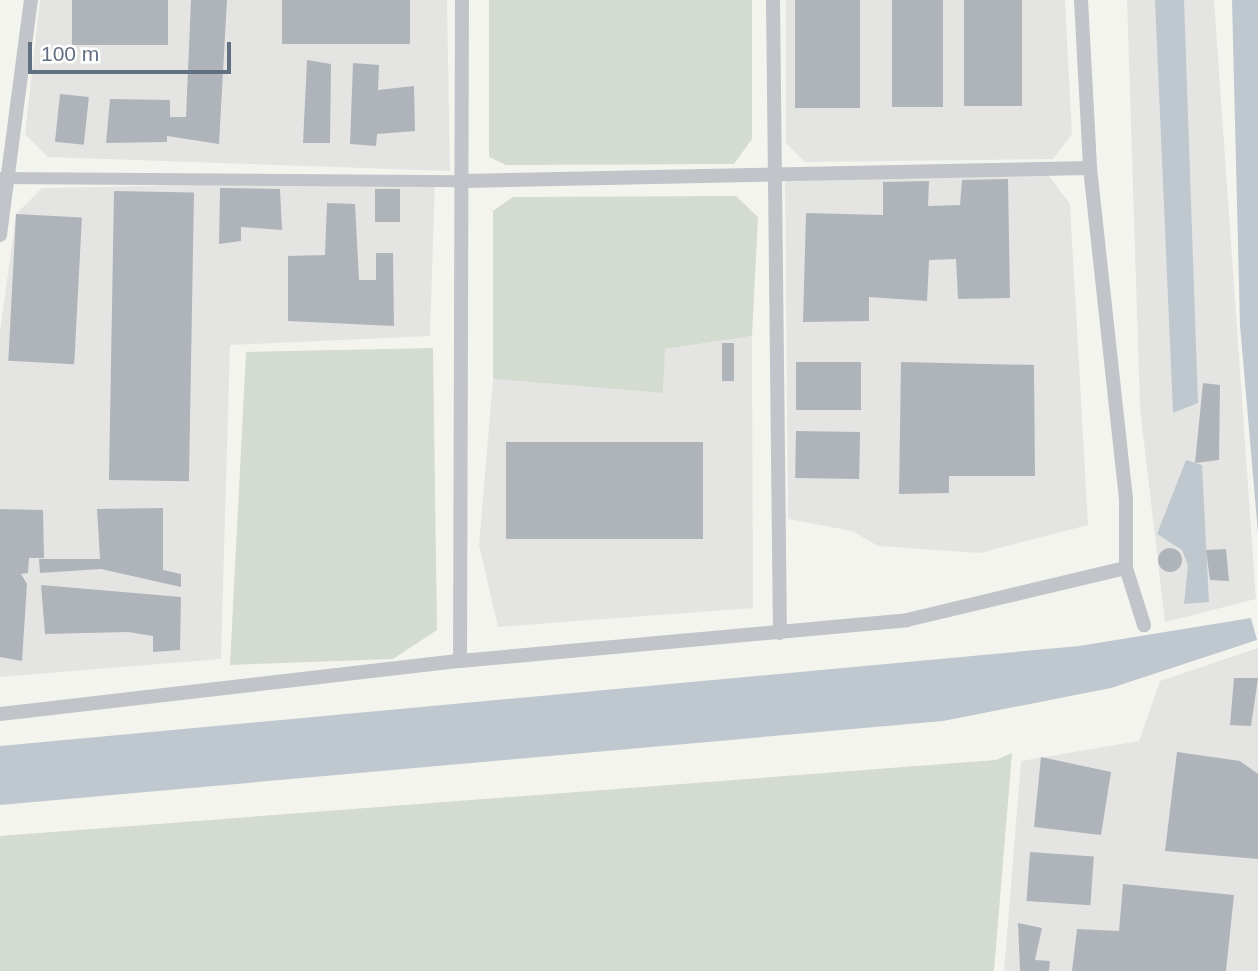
<!DOCTYPE html>
<style>
body{margin:0}
#map{position:relative;width:1258px;height:971px;overflow:hidden;background:#f4f4ef;font-family:Helvetica,sans-serif}
div>[style]{position:absolute}
[style*='--x']{left:calc(var(--x)*1px);top:calc(var(--y)*1px);width:calc(var(--w)*1px);rotate:calc(var(--a)*1deg)}
.built>*{inset:0;background:#e4e5e3}
.green>*{inset:0;background:#d4dbd0}
.water>*{inset:0;background:#bfc8ce}
.building>*{inset:0;background:#aeb4ba;transform-origin:0 0}
.round{border-radius:50%}
.minor>*{height:12px;margin:-6px;padding:0 6px;transform-origin:6px;border-radius:6px;background:#c1c4c8}
.tertiary>*{height:14px;margin:-7px;padding:0 7px;transform-origin:7px;border-radius:7px;background:#c1c4c8}
span{translate:-50% -50%;white-space:nowrap;text-align:center;line-height:1.15;-webkit-text-stroke:7px #fff;paint-order:stroke}
.scale{position:absolute;left:28px;top:42px;width:203px;height:32px;box-sizing:border-box;border:4px solid #627182;border-top:0;padding-left:9px;font-size:21px;line-height:24px;white-space:nowrap;color:#627182;-webkit-text-stroke:5px #fff;paint-order:stroke}
</style>
<div id="map">
<div class="built">
<div style="clip-path:polygon(40px 0,447px 0,450px 171px,48px 157px,25px 134px)"></div>
<div style="clip-path:polygon(786px 0,1065px 0,1072px 134px,1053px 159px,805px 162px,786px 143px)"></div>
<div style="clip-path:polygon(1127px 0,1214px 0,1256px 599px,1165px 622px,1140px 408px)"></div>
<div style="clip-path:polygon(1044px 169px,1070px 204px,1088px 525px,980px 553px,878px 546px,852px 531px,788px 519px,785px 182px)"></div>
<div style="clip-path:polygon(435px 180px,430px 336px,230px 345px,221px 659px,0 677px,0 332px,16px 214px,42px 188px)"></div>
<div style="clip-path:polygon(752px 336px,753px 608px,498px 627px,479px 545px,493px 379px,663px 393px,664px 349px)"></div>
<div style="clip-path:polygon(1258px 648px,1258px 971px,1004px 971px,1021px 761px,1139px 741px,1160px 681px)"></div>
</div>
<div class="green">
<div style="clip-path:polygon(489px 0,752px 0,752px 139px,734px 164px,506px 165px,489px 157px)"></div>
<div style="clip-path:polygon(736px 196px,758px 217px,752px 336px,665px 349px,663px 393px,493px 379px,493px 211px,513px 197px)"></div>
<div style="clip-path:polygon(433px 348px,437px 630px,393px 659px,230px 665px,246px 352px)"></div>
<div style="clip-path:polygon(1012px 753px,994px 971px,0 971px,0 836px,996px 760px)"></div>
</div>
<div class="water">
<div style="clip-path:polygon(1155px 0,1184px 0,1198px 403px,1173px 413px)"></div>
<div style="clip-path:polygon(1232px 0,1258px 0,1258px 533px,1240px 325px)"></div>
<div style="clip-path:polygon(1186px 460px,1202px 465px,1209px 602px,1184px 604px,1188px 565px,1182px 550px,1157px 534px)"></div>
<div style="clip-path:polygon(1251px 618px,1257px 640px,1111px 688px,943px 721px,0 805px,0 746px,1079px 646px)"></div>
</div>
<div class="building">
<div style="left:72px;top:0;width:96px;height:45px"></div>
<div style="clip-path:polygon(191px 0,227px 0,219px 144px,167px 136px,167px 142px,106px 143px,110px 99px,170px 100px,170px 117px,186px 117px)"></div>
<div style="left:282px;top:0;width:128px;height:44px"></div>
<div style="left:795px;top:0;width:65px;height:108px"></div>
<div style="left:892px;top:0;width:51px;height:107px"></div>
<div style="left:964px;top:0;width:58px;height:106px"></div>
<div style="clip-path:polygon(307px 60px,331px 64px,330px 143px,303px 143px)"></div>
<div style="clip-path:polygon(353px 63px,379px 65px,378px 90px,414px 86px,415px 131px,377px 134px,376px 146px,350px 144px)"></div>
<div style="left:60px;top:94px;width:29px;height:48px;rotate:6deg"></div>
<div style="clip-path:polygon(1008px 179px,1010px 298px,958px 299px,956px 259px,929px 260px,927px 301px,869px 297px,869px 321px,803px 322px,806px 213px,883px 215px,883px 182px,929px 181px,928px 206px,960px 205px,962px 180px)"></div>
<div style="clip-path:polygon(220px 188px,280px 189px,282px 230px,241px 227px,241px 241px,219px 244px)"></div>
<div style="left:375px;top:189px;width:25px;height:33px"></div>
<div style="left:114px;top:191px;width:80px;height:289px;rotate:1deg"></div>
<div style="clip-path:polygon(327px 203px,355px 204px,359px 280px,376px 280px,376px 253px,393px 253px,394px 326px,288px 321px,288px 256px,325px 255px)"></div>
<div style="left:16px;top:214px;width:66px;height:147px;rotate:3deg"></div>
<div style="left:722px;top:343px;width:12px;height:38px"></div>
<div style="left:796px;top:362px;width:65px;height:48px"></div>
<div style="clip-path:polygon(901px 362px,1034px 365px,1035px 476px,949px 476px,949px 493px,899px 494px)"></div>
<div style="clip-path:polygon(1203px 383px,1220px 385px,1219px 460px,1195px 463px)"></div>
<div style="left:860px;top:432px;width:47px;height:64px;rotate:91deg"></div>
<div style="left:703px;top:442px;width:97px;height:197px;rotate:90deg"></div>
<div style="clip-path:polygon(163px 508px,163px 570px,181px 574px,181px 587px,101px 569px,40px 573px,39px 559px,100px 559px,97px 509px)"></div>
<div style="clip-path:polygon(0 509px,43px 510px,44px 558px,29px 558px,28px 573px,21px 574px,27px 584px,22px 661px,0 657px)"></div>
<div class="round" style="left:1158px;top:548px;width:24px;height:24px"></div>
<div style="clip-path:polygon(1226px 549px,1229px 581px,1210px 580px,1206px 550px)"></div>
<div style="clip-path:polygon(41px 585px,181px 597px,180px 650px,153px 652px,153px 636px,128px 632px,45px 634px)"></div>
<div style="clip-path:polygon(1234px 678px,1258px 678px,1251px 726px,1230px 725px)"></div>
<div style="clip-path:polygon(1177px 752px,1240px 761px,1258px 774px,1258px 859px,1165px 851px)"></div>
<div style="clip-path:polygon(1041px 757px,1111px 772px,1101px 835px,1034px 827px)"></div>
<div style="left:1030px;top:852px;width:64px;height:49px;rotate:4deg"></div>
<div style="clip-path:polygon(1123px 884px,1234px 895px,1226px 971px,1072px 971px,1077px 929px,1119px 931px)"></div>
<div style="clip-path:polygon(1018px 923px,1042px 928px,1035px 960px,1050px 961px,1049px 971px,1020px 971px)"></div>
</div>
<div class="minor">
<div style="--x:0;--y:178;--w:462;--a:0.4"></div>
</div>
<div class="tertiary">
<div style="--x:773;--y:0;--w:633;--a:89.37"></div>
<div style="--x:1081;--y:0;--w:168;--a:86.9"></div>
<div style="--x:1090;--y:168;--w:332;--a:83.8"></div>
<div style="--x:1126;--y:498;--w:70;--a:90"></div>
<div style="--x:1126;--y:568;--w:60;--a:72.5"></div>
<div style="--x:462;--y:181;--w:628;--a:-1.19"></div>
<div style="--x:0;--y:235;--w:237;--a:-82.5"></div>
<div style="--x:460;--y:661;--w:661;--a:-89.83"></div>
<div style="--x:0;--y:714;--w:463;--a:-6.6"></div>
<div style="--x:460;--y:661;--w:449;--a:-5.2"></div>
<div style="--x:907;--y:620;--w:225;--a:-13.4"></div>
</div>
<div class="scale">100 m</div>
</div>
